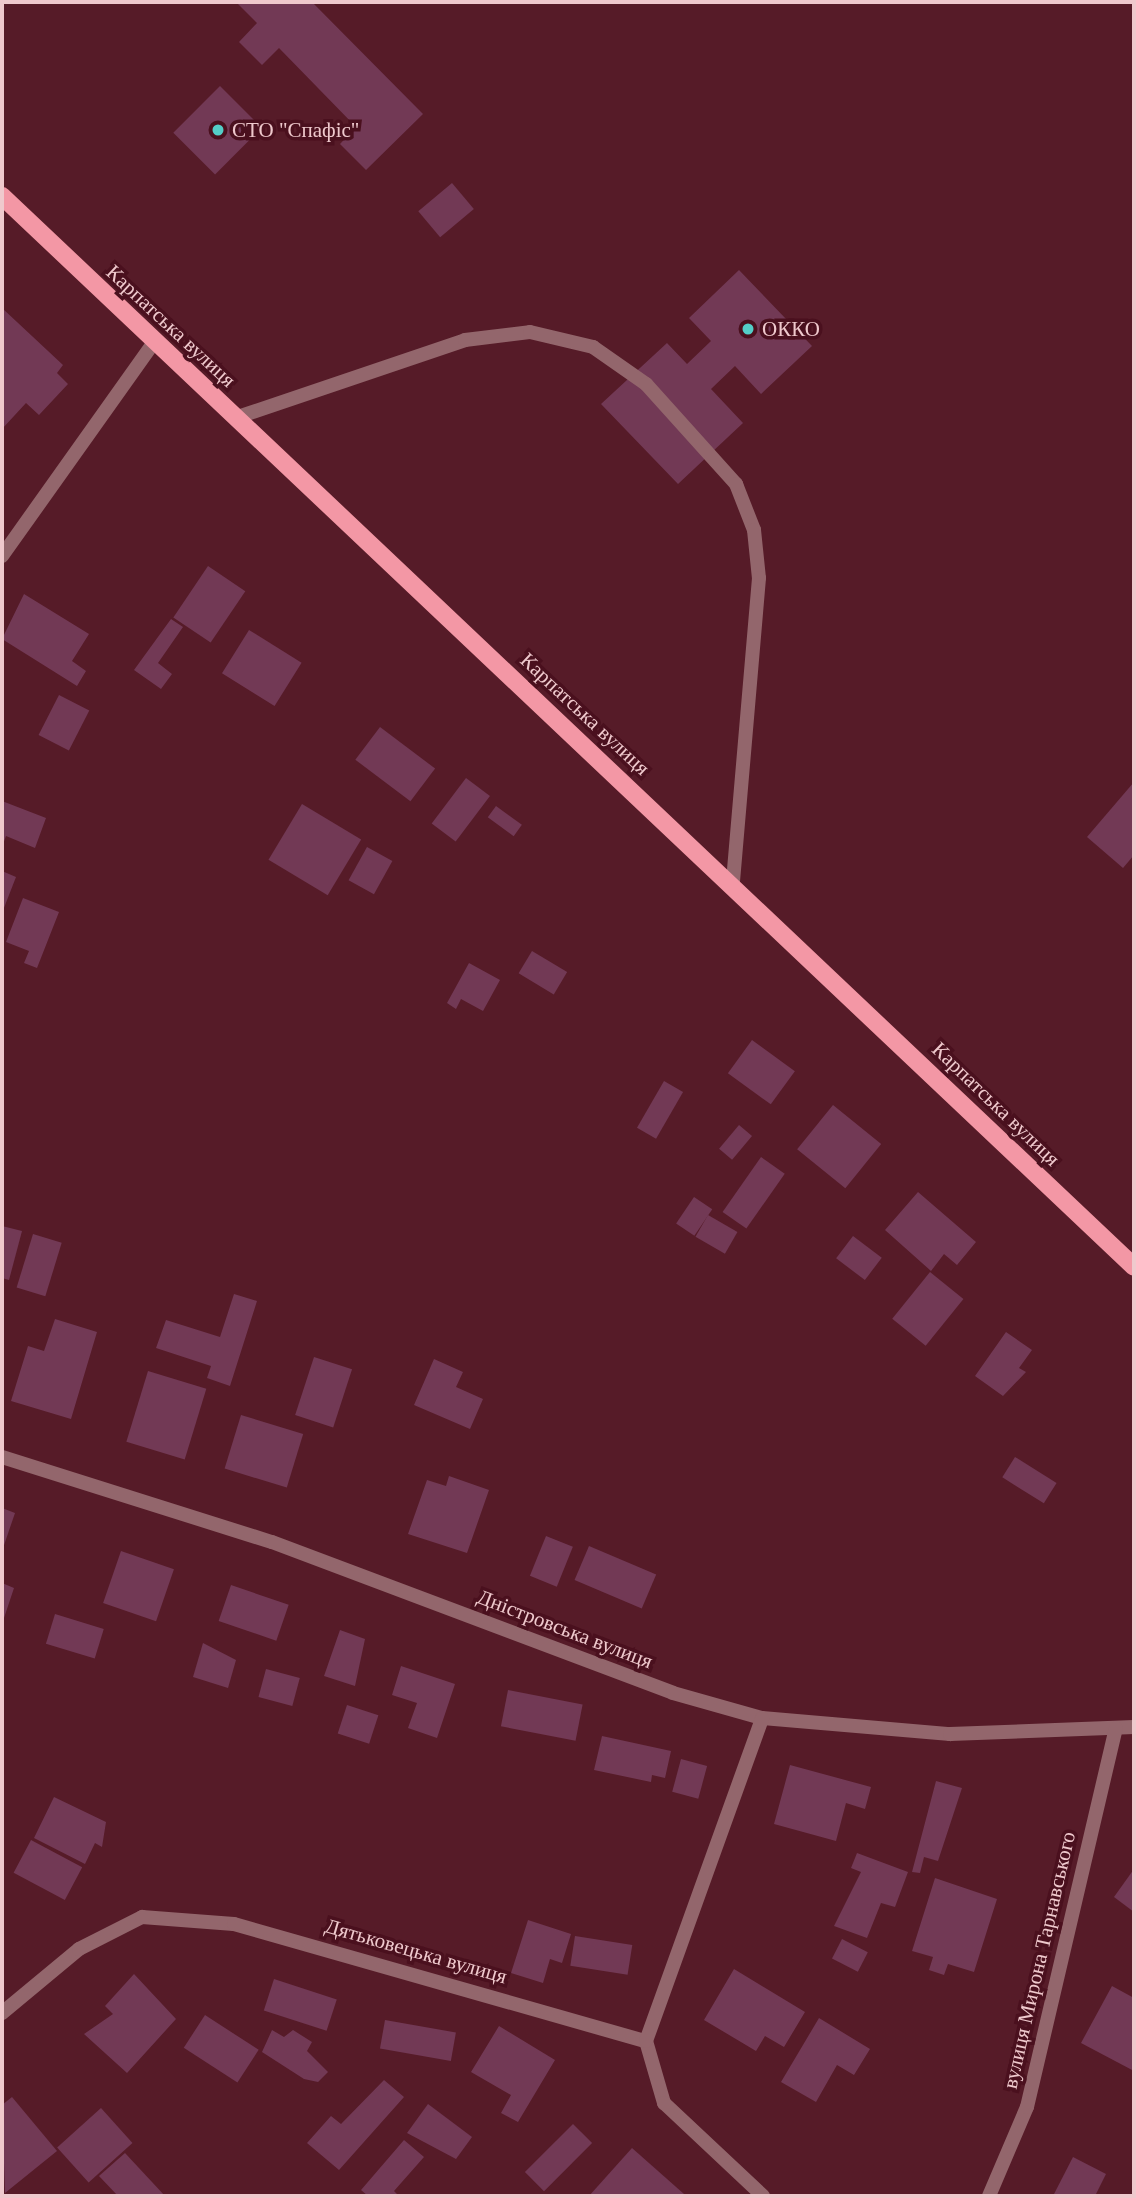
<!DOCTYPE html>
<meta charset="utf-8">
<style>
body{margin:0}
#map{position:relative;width:1136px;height:2198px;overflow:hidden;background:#561b28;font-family:Georgia,serif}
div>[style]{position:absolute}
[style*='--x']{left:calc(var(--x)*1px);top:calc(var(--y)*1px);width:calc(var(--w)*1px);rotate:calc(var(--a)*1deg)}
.building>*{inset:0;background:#723955;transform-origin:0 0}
.lane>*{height:14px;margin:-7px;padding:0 7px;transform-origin:7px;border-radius:7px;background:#93666c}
.street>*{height:14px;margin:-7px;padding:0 7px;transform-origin:7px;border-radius:7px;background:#93666c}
.primary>*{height:18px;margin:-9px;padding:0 9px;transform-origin:9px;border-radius:9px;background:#f397a5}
.dots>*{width:19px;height:19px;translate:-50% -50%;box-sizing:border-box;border:4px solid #4a101e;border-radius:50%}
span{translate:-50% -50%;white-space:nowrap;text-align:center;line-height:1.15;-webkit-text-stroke:7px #4a101e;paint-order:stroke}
.poi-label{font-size:21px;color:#efc9cd}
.left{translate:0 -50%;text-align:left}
.street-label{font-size:21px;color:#efc9cd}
.frame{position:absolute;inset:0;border:4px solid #efc9cd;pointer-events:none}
</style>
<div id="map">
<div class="building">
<div style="clip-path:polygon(236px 2px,312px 2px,423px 114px,366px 170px,340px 144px,356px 127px,279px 48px,262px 65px,239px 42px,257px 23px)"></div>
<div style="left:220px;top:86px;width:59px;height:66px;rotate:45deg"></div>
<div style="left:452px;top:183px;width:34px;height:44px;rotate:50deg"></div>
<div style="clip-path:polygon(739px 270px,812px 346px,761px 394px,735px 366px,711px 389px,743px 423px,678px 484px,601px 404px,667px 343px,687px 364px,711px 341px,689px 318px)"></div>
<div style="clip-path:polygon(2px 308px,63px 365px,57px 373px,68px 384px,39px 415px,26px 403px,2px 429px)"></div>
<div style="left:208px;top:566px;width:45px;height:62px;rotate:34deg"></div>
<div style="clip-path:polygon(24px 594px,89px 634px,72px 661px,86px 671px,77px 686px,2px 639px)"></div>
<div style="clip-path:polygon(171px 619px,183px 627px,158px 663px,172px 674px,161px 689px,134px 670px)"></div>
<div style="left:249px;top:630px;width:62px;height:51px;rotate:32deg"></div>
<div style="left:59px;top:695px;width:34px;height:45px;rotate:27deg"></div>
<div style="left:380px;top:727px;width:69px;height:41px;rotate:37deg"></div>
<div style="left:466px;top:778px;width:30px;height:57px;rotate:37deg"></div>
<div style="clip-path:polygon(1134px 782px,1134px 855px,1123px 868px,1087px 837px)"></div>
<div style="clip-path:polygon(2px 801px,46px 818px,35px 848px,6px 836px,2px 847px)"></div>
<div style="left:302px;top:804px;width:69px;height:65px;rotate:31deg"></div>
<div style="left:496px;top:806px;width:32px;height:14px;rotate:36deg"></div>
<div style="left:367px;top:847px;width:29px;height:38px;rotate:29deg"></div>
<div style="clip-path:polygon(2px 871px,16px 877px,2px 913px)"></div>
<div style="clip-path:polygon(23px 898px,59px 912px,37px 968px,24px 963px,29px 951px,6px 942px)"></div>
<div style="left:532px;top:951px;width:41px;height:26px;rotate:31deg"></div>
<div style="clip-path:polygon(469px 963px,500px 980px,483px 1011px,461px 999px,456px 1009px,447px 1003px)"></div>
<div style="left:752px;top:1040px;width:53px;height:41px;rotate:36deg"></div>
<div style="left:664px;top:1081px;width:22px;height:54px;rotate:30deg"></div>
<div style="left:833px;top:1105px;width:62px;height:57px;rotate:39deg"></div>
<div style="left:739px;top:1125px;width:17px;height:31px;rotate:40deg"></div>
<div style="left:761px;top:1157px;width:29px;height:67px;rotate:35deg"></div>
<div style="clip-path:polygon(918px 1192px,976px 1242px,957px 1265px,944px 1254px,931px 1271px,885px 1230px)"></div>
<div style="left:694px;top:1197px;width:22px;height:32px;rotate:34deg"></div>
<div style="left:708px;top:1215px;width:34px;height:25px;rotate:30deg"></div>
<div style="clip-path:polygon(2px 1226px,22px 1231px,9px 1280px,2px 1278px)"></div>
<div style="left:33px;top:1234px;width:30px;height:56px;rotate:17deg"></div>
<div style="left:853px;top:1236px;width:36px;height:28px;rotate:37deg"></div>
<div style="left:930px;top:1272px;width:43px;height:60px;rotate:39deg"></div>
<div style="clip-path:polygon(234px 1294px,257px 1301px,230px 1386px,207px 1378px,211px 1366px,156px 1348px,166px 1320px,220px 1337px)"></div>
<div style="clip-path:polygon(55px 1319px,97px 1332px,71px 1419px,11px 1401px,28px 1346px,44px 1351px)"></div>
<div style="clip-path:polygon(1006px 1332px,1032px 1350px,1019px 1368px,1026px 1372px,1003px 1396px,975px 1376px)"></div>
<div style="left:314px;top:1357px;width:40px;height:61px;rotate:18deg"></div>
<div style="clip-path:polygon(434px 1359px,463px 1372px,456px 1387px,483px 1399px,470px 1429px,414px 1405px)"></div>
<div style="left:148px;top:1371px;width:61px;height:74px;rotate:17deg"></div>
<div style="left:241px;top:1415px;width:65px;height:56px;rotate:17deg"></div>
<div style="left:1015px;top:1457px;width:49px;height:24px;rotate:32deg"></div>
<div style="clip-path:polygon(449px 1476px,489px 1490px,467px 1553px,408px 1534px,427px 1480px,446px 1486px)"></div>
<div style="clip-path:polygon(2px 1508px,15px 1513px,2px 1551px)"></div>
<div style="left:546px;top:1536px;width:29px;height:43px;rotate:22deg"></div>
<div style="left:589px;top:1546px;width:73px;height:37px;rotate:23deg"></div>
<div style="left:121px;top:1551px;width:56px;height:55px;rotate:19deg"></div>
<div style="clip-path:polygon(2px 1583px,14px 1588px,2px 1624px)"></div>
<div style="left:231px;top:1585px;width:61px;height:38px;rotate:19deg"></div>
<div style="left:55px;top:1614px;width:51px;height:31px;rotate:17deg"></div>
<div style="clip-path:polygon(340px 1630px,365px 1639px,355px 1686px,324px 1676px)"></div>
<div style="clip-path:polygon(203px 1643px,236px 1660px,228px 1688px,193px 1677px)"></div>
<div style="clip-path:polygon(401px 1666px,455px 1684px,437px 1738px,408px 1728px,417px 1703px,392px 1695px)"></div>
<div style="left:266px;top:1669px;width:35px;height:29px;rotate:15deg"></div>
<div style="left:508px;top:1690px;width:76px;height:37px;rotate:11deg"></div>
<div style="left:347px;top:1705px;width:33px;height:30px;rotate:18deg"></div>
<div style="clip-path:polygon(602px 1736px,671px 1751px,665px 1778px,652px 1775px,651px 1782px,594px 1770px)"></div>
<div style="left:681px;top:1759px;width:27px;height:34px;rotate:15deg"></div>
<div style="clip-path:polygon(790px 1765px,871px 1787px,865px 1809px,846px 1803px,836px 1841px,774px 1824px)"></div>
<div style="clip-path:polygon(936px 1781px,962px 1788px,938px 1861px,924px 1857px,920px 1873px,912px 1872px)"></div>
<div style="clip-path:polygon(54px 1797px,106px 1822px,102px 1847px,95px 1843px,85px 1864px,34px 1838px)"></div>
<div style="left:31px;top:1840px;width:58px;height:37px;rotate:28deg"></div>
<div style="clip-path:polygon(857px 1853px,908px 1872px,895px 1907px,881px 1903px,867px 1938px,834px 1926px,861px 1872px,851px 1868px)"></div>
<div style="clip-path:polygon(1134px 1869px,1134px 1912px,1114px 1897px)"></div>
<div style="clip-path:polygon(935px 1878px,997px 1899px,974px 1972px,948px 1964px,944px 1975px,929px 1970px,933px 1957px,912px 1951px)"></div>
<div style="clip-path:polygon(528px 1920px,571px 1934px,562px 1963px,550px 1959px,543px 1983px,511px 1973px)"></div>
<div style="left:575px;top:1936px;width:58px;height:30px;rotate:9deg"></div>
<div style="left:842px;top:1939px;width:29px;height:22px;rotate:27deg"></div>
<div style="clip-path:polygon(734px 1969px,805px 2012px,784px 2047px,765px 2036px,756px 2051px,704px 2020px)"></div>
<div style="clip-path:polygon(134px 1974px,176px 2019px,127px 2073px,84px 2034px,113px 2014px,105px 2006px)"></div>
<div style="left:274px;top:1979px;width:66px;height:33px;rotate:18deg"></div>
<div style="clip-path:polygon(1112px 1986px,1134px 1998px,1134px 2071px,1081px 2043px)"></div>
<div style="left:205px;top:2015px;width:64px;height:39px;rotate:33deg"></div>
<div style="clip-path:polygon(819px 2018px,870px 2049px,854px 2075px,837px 2065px,816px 2102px,781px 2082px)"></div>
<div style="left:385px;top:2020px;width:72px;height:29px;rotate:10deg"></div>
<div style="clip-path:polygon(499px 2026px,555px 2060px,518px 2122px,501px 2113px,511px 2095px,471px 2072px)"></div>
<div style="clip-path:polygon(272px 2030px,284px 2037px,293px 2030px,312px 2042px,307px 2051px,328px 2072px,318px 2082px,304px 2079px,262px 2052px)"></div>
<div style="clip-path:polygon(384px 2080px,404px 2097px,339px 2170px,307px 2143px,331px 2116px,341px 2124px)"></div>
<div style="clip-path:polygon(12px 2097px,57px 2151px,5px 2193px,2px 2105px)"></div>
<div style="clip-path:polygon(428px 2104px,472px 2137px,456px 2159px,407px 2133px)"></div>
<div style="left:101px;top:2108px;width:47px;height:59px;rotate:48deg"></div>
<div style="left:573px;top:2124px;width:27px;height:68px;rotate:45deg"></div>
<div style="clip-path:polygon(404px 2140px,424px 2157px,394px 2191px,399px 2196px,368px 2196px,361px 2190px)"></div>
<div style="clip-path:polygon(632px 2148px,684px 2194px,682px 2196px,589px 2196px)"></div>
<div style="clip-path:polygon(125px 2153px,165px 2196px,118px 2196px,99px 2176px)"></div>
<div style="clip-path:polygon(1073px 2157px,1106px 2174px,1095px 2196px,1053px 2196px)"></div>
</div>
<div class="lane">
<div style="--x:235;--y:418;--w:243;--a:-18.7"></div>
<div style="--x:465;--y:340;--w:65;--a:-7"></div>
<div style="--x:530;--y:332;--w:65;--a:13.4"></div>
<div style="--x:593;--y:347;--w:65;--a:34.9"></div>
<div style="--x:646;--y:384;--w:135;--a:48"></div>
<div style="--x:736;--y:484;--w:49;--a:68.6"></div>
<div style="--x:754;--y:530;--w:48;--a:84.1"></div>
<div style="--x:759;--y:578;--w:306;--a:94.9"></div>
</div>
<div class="street">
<div style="--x:2;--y:556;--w:262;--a:-54.6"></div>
<div style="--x:2;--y:1457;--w:283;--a:17.5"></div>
<div style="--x:272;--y:1542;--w:428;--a:20.6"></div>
<div style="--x:673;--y:1693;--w:92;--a:15.7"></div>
<div style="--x:762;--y:1718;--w:189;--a:4.9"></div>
<div style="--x:950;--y:1734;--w:184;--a:-2.2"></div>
<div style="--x:2;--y:2013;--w:100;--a:-39.7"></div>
<div style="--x:79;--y:1949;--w:71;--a:-26.9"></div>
<div style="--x:142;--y:1917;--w:92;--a:4.4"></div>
<div style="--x:234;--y:1924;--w:428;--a:15.9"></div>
<div style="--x:646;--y:2041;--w:65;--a:73.8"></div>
<div style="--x:664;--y:2103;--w:136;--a:43.2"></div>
<div style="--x:646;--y:2041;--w:343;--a:-70.2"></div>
<div style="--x:989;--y:2196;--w:97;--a:-66.9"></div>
<div style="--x:1027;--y:2107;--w:389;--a:-76.8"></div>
</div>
<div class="primary">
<div style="--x:2;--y:196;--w:1558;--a:43.41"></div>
</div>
<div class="dots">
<div style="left:218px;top:130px;background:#54cdc7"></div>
<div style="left:748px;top:329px;background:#54cdc7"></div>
</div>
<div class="poi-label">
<span class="left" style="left:232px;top:130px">СТО "Спафіс"</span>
<span class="left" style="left:762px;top:329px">ОККО</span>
</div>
<div class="street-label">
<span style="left:171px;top:326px;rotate:43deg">Карпатська вулиця</span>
<span style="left:585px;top:714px;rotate:43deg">Карпатська вулиця</span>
<span style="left:996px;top:1104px;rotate:44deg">Карпатська вулиця</span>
<span style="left:565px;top:1629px;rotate:21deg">Дністровська вулиця</span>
<span style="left:416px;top:1951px;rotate:16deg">Дятьковецька вулиця</span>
<span style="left:1039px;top:1960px;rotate:-77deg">вулиця Мирона Тарнавського</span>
</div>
<div class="frame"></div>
</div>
